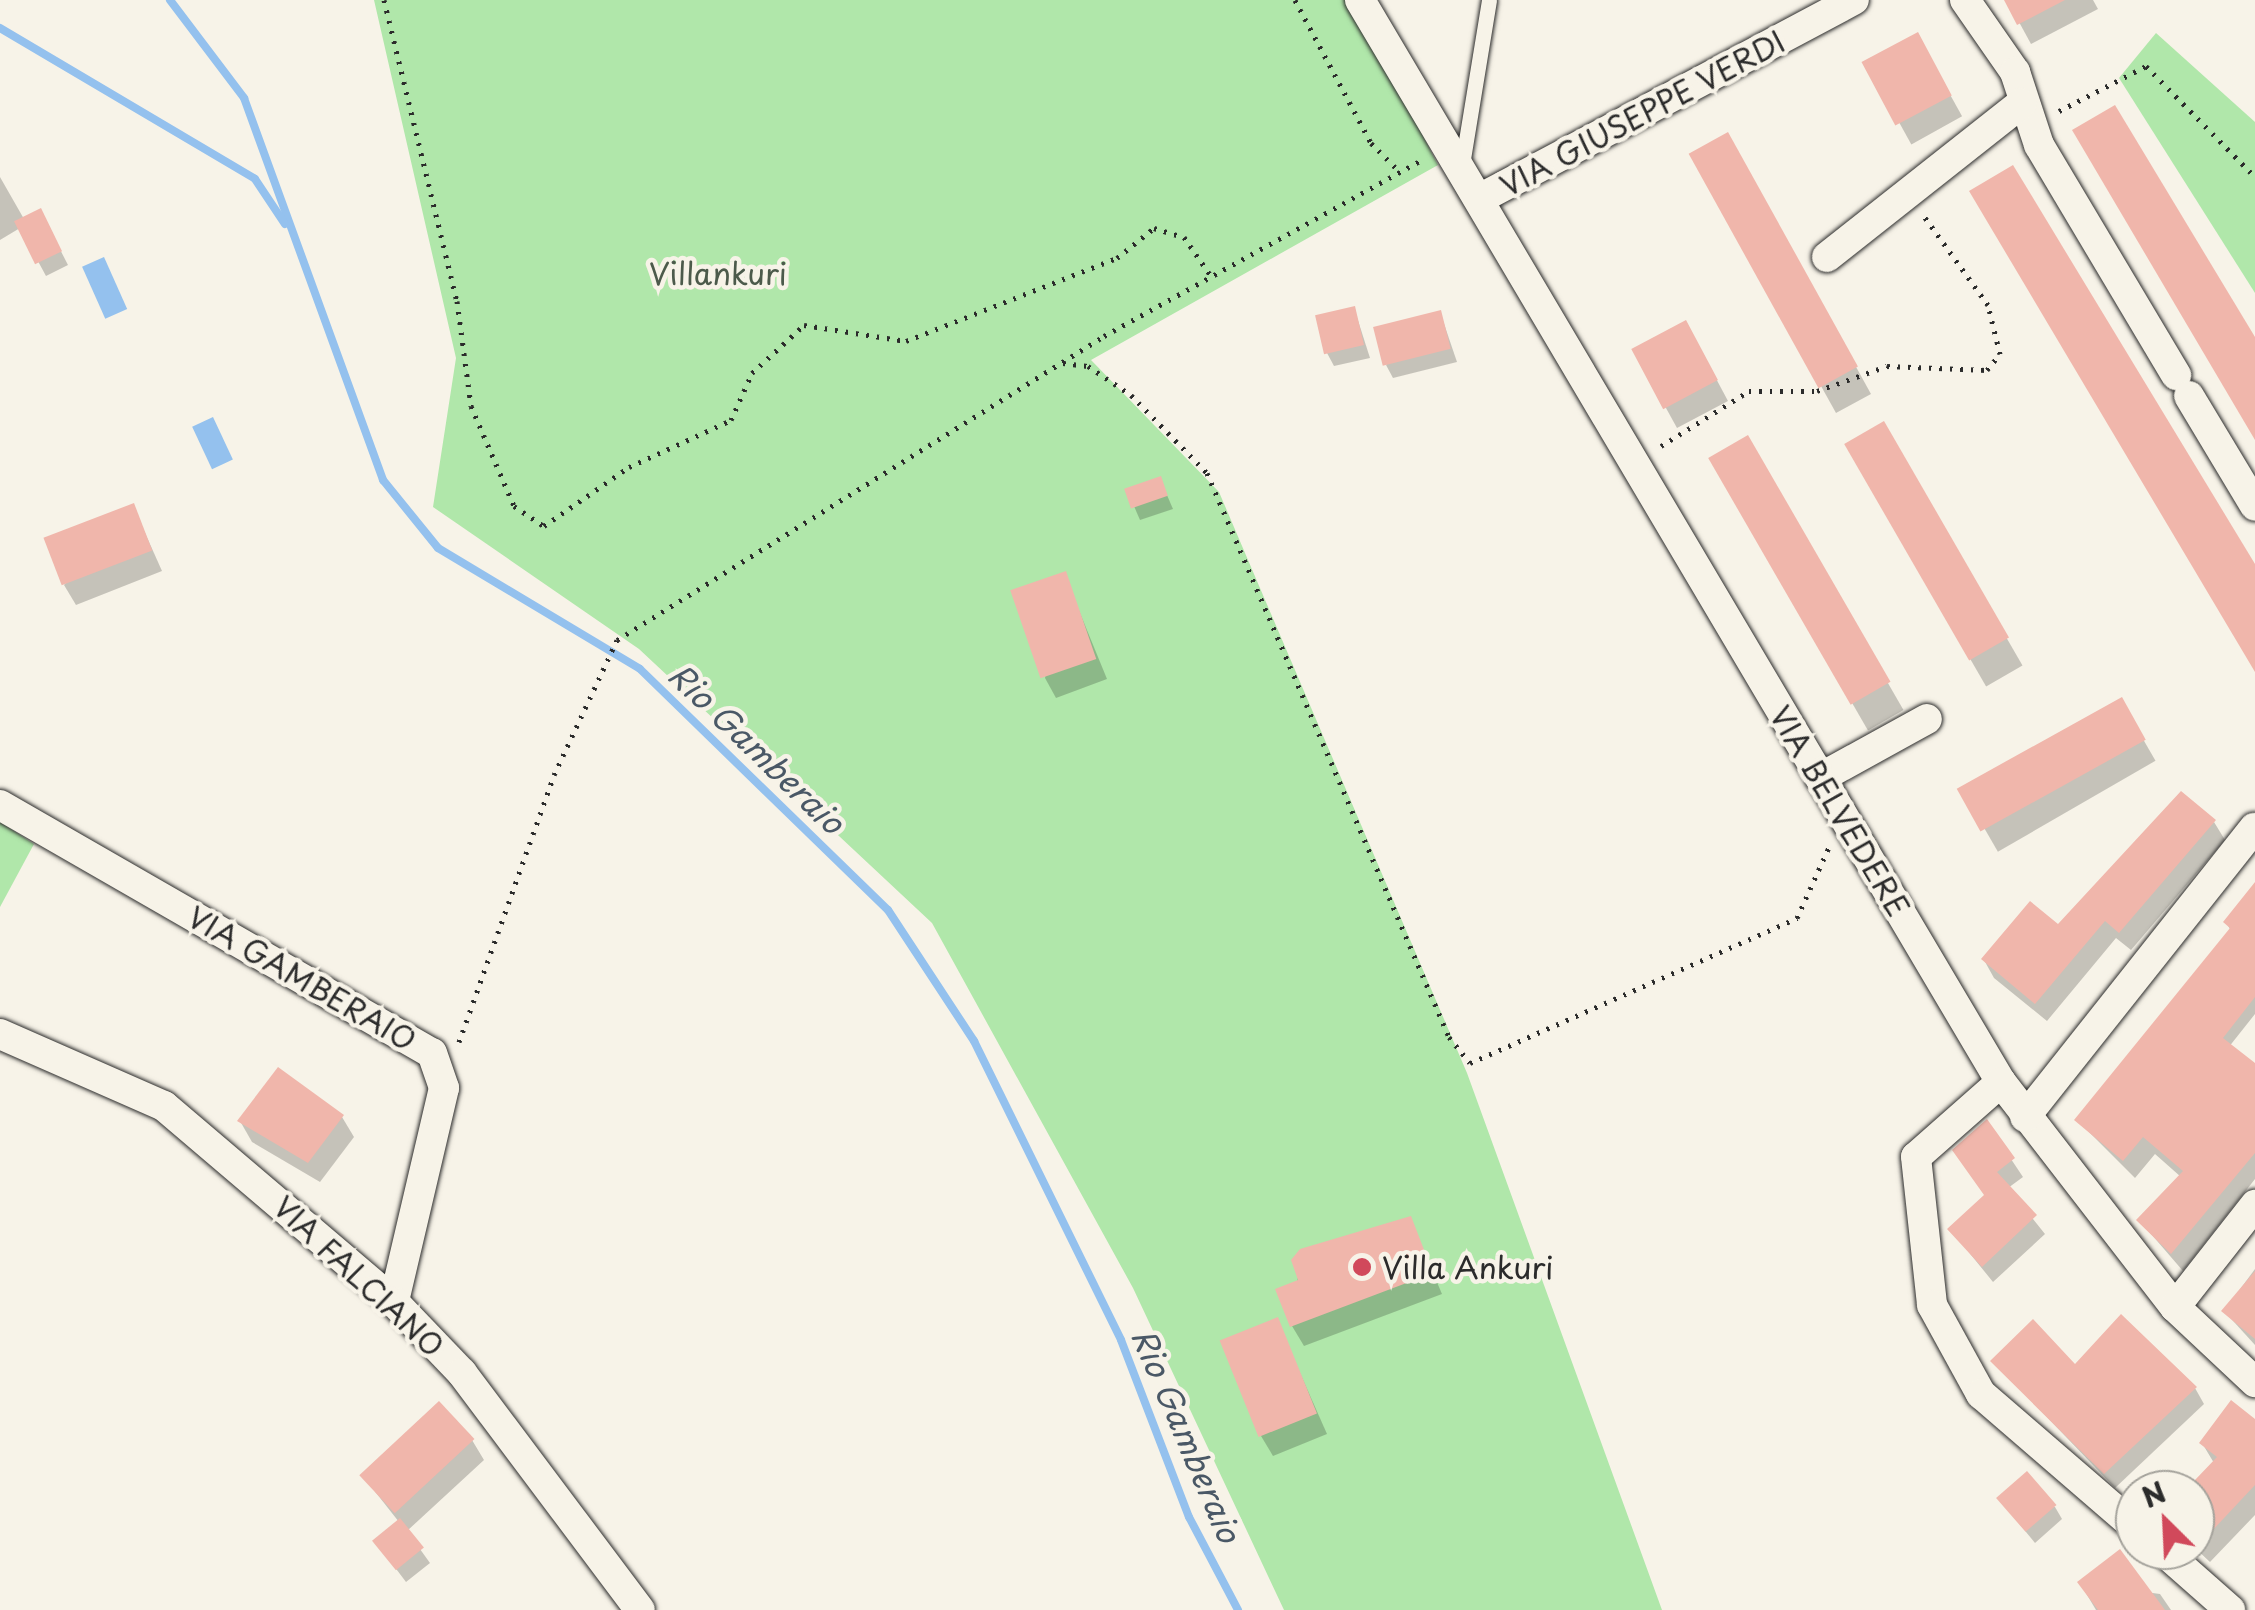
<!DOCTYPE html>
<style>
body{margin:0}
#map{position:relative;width:2255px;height:1610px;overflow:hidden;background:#f7f3e8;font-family:"Playpen Sans",sans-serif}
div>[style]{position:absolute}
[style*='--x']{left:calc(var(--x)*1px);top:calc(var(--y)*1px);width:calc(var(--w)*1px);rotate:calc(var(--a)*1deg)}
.green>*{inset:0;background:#b0e7aa}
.water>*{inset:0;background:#94c1ee;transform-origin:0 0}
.shadow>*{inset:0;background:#0003;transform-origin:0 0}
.stream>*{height:8px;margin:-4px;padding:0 4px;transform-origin:4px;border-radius:4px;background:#94c1ee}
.building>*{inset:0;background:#f0b6ab;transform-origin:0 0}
.path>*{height:5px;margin-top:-2.5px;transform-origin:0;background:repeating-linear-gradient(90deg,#2b2b2b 0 2.5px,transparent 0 10.5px)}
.roads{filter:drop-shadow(0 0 2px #2b2b2b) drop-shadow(0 0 2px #2b2b2b)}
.service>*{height:15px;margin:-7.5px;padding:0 7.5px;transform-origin:7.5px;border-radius:7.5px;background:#f7f3e8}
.minor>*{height:30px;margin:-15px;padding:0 15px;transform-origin:15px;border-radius:15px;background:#f7f3e8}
.dots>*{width:28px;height:28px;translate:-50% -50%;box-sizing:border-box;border:5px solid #f7f3e8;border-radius:50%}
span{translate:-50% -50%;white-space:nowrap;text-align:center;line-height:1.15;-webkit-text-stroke:9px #f7f3e8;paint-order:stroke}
.street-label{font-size:30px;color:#2b2b2b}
.park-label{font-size:30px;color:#4c5a4b}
.poi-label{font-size:30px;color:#2b2b2b}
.left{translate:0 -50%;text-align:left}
.water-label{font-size:32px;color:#4a5866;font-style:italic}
.north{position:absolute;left:2115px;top:1470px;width:100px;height:100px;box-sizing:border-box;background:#f7f3e8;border:2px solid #a5a39c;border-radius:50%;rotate:336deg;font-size:28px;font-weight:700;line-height:40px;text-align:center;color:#2b2b2b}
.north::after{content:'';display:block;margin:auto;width:35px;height:45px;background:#d1495b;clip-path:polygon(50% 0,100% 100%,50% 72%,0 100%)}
</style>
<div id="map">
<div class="green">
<div style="clip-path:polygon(374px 0,1353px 0,1438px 165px,1091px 360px,1219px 492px,1467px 1073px,1662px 1610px,1284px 1610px,1133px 1288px,932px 923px,639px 649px,433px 507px,456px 358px)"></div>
<div style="clip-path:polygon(2156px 33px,2255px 122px,2255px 293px,2119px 78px)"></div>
<div style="clip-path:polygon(0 822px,34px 844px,0 907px)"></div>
</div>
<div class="water">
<div style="left:104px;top:257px;width:57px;height:24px;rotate:66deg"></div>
<div style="left:213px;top:417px;width:47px;height:23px;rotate:65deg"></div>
</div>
<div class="shadow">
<div style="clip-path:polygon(2007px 0,2093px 0,2098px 9px,2031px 44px)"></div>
<div style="left:1917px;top:35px;width:93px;height:58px;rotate:61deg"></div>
<div style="clip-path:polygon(1743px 162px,1871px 394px,1836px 413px,1821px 386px)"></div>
<div style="clip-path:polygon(0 177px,24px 219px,47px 224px,68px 265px,46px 276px,20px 228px,0 240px)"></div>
<div style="clip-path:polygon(1354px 308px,1370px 358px,1334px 366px,1327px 353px)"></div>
<div style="clip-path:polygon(1440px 312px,1457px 362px,1393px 378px,1386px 365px)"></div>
<div style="clip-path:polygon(1697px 343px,1728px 401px,1677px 428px,1634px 350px)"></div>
<div style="left:1883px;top:424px;width:279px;height:42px;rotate:60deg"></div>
<div style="left:1747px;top:439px;width:313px;height:41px;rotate:60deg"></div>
<div style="clip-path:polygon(1160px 479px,1173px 509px,1140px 520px,1127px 490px)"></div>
<div style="clip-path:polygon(133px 506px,162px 571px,76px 605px,64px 585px)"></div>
<div style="clip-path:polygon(1064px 574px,1107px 679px,1056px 698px,1045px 678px)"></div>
<div style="left:2121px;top:701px;width:69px;height:182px;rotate:60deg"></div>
<div style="clip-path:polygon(2214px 822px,2225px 840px,2131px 950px,2116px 938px,2047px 1021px,1994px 978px,1984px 960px,2058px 927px)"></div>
<div style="clip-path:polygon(2255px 886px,2255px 1014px,2213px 1067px,2255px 1066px,2255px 1179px,2183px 1271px,2139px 1220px,2181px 1177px,2155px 1154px,2135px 1178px,2077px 1120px,2231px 931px,2226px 922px)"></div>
<div style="clip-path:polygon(342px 1117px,354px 1137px,320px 1182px,252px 1142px,240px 1121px)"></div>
<div style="clip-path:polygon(1987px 1123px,2023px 1177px,2008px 1188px,2045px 1234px,1993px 1282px,1950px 1229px,1986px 1197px)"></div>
<div style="clip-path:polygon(1410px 1219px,1442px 1294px,1304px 1346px,1292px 1326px,1301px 1251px)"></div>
<div style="clip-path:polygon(2255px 1269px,2255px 1345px,2224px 1311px)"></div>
<div style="clip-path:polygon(1277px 1321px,1327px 1434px,1273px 1456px,1261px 1436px)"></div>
<div style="clip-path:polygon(1993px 1361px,2195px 1388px,2204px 1404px,2115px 1488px)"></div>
<div style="clip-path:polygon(2255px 1422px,2255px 1515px,2210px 1562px,2195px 1548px,2189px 1490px,2214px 1463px,2202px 1443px)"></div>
<div style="clip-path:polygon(472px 1440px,484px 1460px,407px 1531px,430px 1563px,406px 1582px,375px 1541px,399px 1522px,362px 1475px)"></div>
<div style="clip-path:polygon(1999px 1499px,2055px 1507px,2062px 1519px,2035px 1543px)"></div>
<div style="clip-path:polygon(2080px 1583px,2160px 1594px,2171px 1610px,2096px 1610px)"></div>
</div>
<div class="stream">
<div style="--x:170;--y:0;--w:123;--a:52.9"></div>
<div style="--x:244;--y:98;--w:407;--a:70"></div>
<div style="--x:383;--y:480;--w:87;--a:51"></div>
<div style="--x:438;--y:548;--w:235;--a:30.9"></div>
<div style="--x:640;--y:669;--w:346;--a:44.2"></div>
<div style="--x:888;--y:910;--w:157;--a:56.7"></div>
<div style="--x:974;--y:1041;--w:333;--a:63.8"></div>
<div style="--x:1121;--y:1340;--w:190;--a:69"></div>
<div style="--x:1189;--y:1517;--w:105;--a:62.2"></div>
<div style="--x:0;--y:28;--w:296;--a:30.6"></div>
<div style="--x:255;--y:179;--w:54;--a:56.3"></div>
</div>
<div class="building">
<div style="clip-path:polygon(2004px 0,2065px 0,2017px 25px)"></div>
<div style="left:1918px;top:32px;width:72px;height:64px;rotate:62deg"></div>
<div style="clip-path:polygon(2115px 105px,2255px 337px,2255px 440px,2072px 130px)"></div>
<div style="left:1728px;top:132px;width:268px;height:45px;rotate:61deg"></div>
<div style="clip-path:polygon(2013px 165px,2255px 564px,2255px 672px,1969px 191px)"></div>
<div style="left:41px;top:208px;width:48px;height:30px;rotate:64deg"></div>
<div style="left:1355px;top:306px;width:40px;height:41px;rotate:77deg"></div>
<div style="left:1441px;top:310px;width:40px;height:70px;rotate:76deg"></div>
<div style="left:1686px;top:320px;width:68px;height:62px;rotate:62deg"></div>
<div style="left:1884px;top:421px;width:250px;height:46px;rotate:60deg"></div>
<div style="left:1748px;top:435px;width:285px;height:46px;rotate:60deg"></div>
<div style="left:1161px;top:476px;width:21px;height:39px;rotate:71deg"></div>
<div style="left:134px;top:503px;width:51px;height:97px;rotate:69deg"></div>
<div style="left:1066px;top:571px;width:93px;height:59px;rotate:71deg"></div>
<div style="left:2122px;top:697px;width:49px;height:189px;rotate:61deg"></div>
<div style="clip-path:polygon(2181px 791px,2216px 820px,2119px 933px,2105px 921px,2035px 1004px,1981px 959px,2030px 901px,2058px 924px)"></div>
<div style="clip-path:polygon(2255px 882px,2255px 997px,2223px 1038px,2255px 1063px,2255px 1153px,2171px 1254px,2136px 1220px,2183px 1171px,2143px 1137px,2123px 1161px,2074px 1120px,2230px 928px,2223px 922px)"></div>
<div style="clip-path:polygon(278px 1067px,344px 1115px,308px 1163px,237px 1121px)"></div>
<div style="clip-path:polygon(1987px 1119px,2015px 1158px,1997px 1172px,2037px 1215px,1982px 1267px,1947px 1229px,1984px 1195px,1952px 1150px)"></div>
<div style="clip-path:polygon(1411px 1216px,1433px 1273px,1290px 1327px,1275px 1289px,1298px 1280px,1291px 1260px,1300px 1249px)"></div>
<div style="clip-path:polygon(2255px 1271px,2255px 1339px,2221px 1311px)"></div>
<div style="clip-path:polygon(2121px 1314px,2197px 1387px,2104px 1474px,1990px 1361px,2033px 1319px,2075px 1364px)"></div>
<div style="left:1278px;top:1317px;width:104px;height:63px;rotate:68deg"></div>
<div style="clip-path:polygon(2231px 1400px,2255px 1419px,2255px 1485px,2195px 1549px,2195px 1480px,2217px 1457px,2199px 1443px)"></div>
<div style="left:439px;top:1401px;width:52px;height:109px;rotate:47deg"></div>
<div style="left:2027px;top:1471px;width:45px;height:41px;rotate:49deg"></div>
<div style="left:400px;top:1518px;width:38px;height:36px;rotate:51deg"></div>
<div style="clip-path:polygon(2120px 1549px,2165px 1610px,2098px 1610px,2077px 1582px)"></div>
</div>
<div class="path">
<div style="--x:384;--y:0;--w:310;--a:76.4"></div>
<div style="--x:457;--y:301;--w:106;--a:82.4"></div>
<div style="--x:471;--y:406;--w:109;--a:66.7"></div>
<div style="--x:514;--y:506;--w:36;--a:34"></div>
<div style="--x:544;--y:526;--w:103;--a:-34.8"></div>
<div style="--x:629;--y:467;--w:112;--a:-24.7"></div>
<div style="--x:731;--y:420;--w:51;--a:-65.9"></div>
<div style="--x:752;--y:373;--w:71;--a:-42.7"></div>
<div style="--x:804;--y:325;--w:103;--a:8.9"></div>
<div style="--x:906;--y:341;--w:227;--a:-21.5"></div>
<div style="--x:1117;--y:258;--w:48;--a:-39"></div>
<div style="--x:1154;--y:228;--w:31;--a:17"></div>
<div style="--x:1184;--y:237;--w:47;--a:55.3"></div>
<div style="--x:1295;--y:0;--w:162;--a:62"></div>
<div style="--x:1371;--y:143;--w:41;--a:45"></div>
<div style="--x:2059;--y:111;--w:98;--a:-27.3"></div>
<div style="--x:2146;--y:66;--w:156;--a:45.5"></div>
<div style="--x:1063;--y:363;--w:25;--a:7"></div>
<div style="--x:1088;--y:366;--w:52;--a:34"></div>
<div style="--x:1131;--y:395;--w:109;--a:45.7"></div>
<div style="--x:1207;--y:473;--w:614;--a:66.78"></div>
<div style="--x:1449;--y:1037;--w:33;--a:51"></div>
<div style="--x:1470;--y:1063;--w:358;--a:-23.9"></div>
<div style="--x:1797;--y:918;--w:80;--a:-65.7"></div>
<div style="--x:1661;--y:446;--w:104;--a:-32"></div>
<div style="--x:1749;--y:391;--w:68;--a:0"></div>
<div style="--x:1817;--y:391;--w:74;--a:-19.7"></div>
<div style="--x:1887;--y:366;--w:100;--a:2.3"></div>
<div style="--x:1987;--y:370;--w:21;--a:-51"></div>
<div style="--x:2000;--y:354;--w:50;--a:-103.8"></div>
<div style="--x:1988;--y:305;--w:110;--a:-125.7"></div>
<div style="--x:459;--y:1042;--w:283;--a:-70.4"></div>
<div style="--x:554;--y:775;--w:149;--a:-65"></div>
<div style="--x:617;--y:640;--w:574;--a:-31.97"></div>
<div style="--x:1104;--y:336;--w:367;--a:-29"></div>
</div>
<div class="roads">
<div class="service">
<div style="--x:1462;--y:165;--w:167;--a:-80.7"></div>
</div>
<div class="minor">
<div style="--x:1360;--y:0;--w:1258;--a:59.36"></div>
<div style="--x:2001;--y:1082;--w:284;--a:52.3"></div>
<div style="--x:2175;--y:1307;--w:110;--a:43.2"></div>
<div style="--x:1965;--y:0;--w:88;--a:55.2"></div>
<div style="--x:2015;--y:72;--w:77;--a:71.8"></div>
<div style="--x:2039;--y:145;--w:268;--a:59.2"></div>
<div style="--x:1483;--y:197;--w:420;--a:-28"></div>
<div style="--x:1827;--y:257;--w:248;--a:-38.3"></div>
<div style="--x:2189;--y:396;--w:128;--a:59"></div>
<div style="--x:1820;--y:778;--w:122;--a:-28.9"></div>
<div style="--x:0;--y:805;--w:498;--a:29.9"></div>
<div style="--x:432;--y:1053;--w:37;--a:71"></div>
<div style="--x:444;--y:1088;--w:220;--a:103.2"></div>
<div style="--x:0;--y:1034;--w:179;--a:23.7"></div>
<div style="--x:164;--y:1106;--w:302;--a:40.4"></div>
<div style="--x:394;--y:1302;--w:98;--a:46.2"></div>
<div style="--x:462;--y:1373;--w:296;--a:53.1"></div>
<div style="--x:2001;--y:1082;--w:113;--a:138.6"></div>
<div style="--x:1916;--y:1157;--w:149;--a:83.8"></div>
<div style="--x:1932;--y:1305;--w:102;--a:61.2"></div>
<div style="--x:1981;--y:1394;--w:203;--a:40.8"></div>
<div style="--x:2025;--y:1117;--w:369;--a:-51.6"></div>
<div style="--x:2175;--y:1307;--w:130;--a:-51.9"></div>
<div style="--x:2162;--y:1550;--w:91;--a:41.4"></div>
</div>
</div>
<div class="dots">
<div style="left:1362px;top:1267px;background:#d1495b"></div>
</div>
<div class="street-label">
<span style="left:1642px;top:113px;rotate:-28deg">VIA GIUSEPPE VERDI</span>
<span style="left:1840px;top:811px;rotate:59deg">VIA BELVEDERE</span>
<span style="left:302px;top:978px;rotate:30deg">VIA GAMBERAIO</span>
<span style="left:359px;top:1276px;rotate:43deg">VIA FALCIANO</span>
</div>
<div class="park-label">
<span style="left:718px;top:273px">Villankuri</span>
</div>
<div class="poi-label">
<span class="left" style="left:1382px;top:1267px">Villa Ankuri</span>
</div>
<div class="water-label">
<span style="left:757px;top:748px;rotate:44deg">Rio Gamberaio</span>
<span style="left:1187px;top:1435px;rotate:67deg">Rio Gamberaio</span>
</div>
<div class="north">N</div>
</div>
